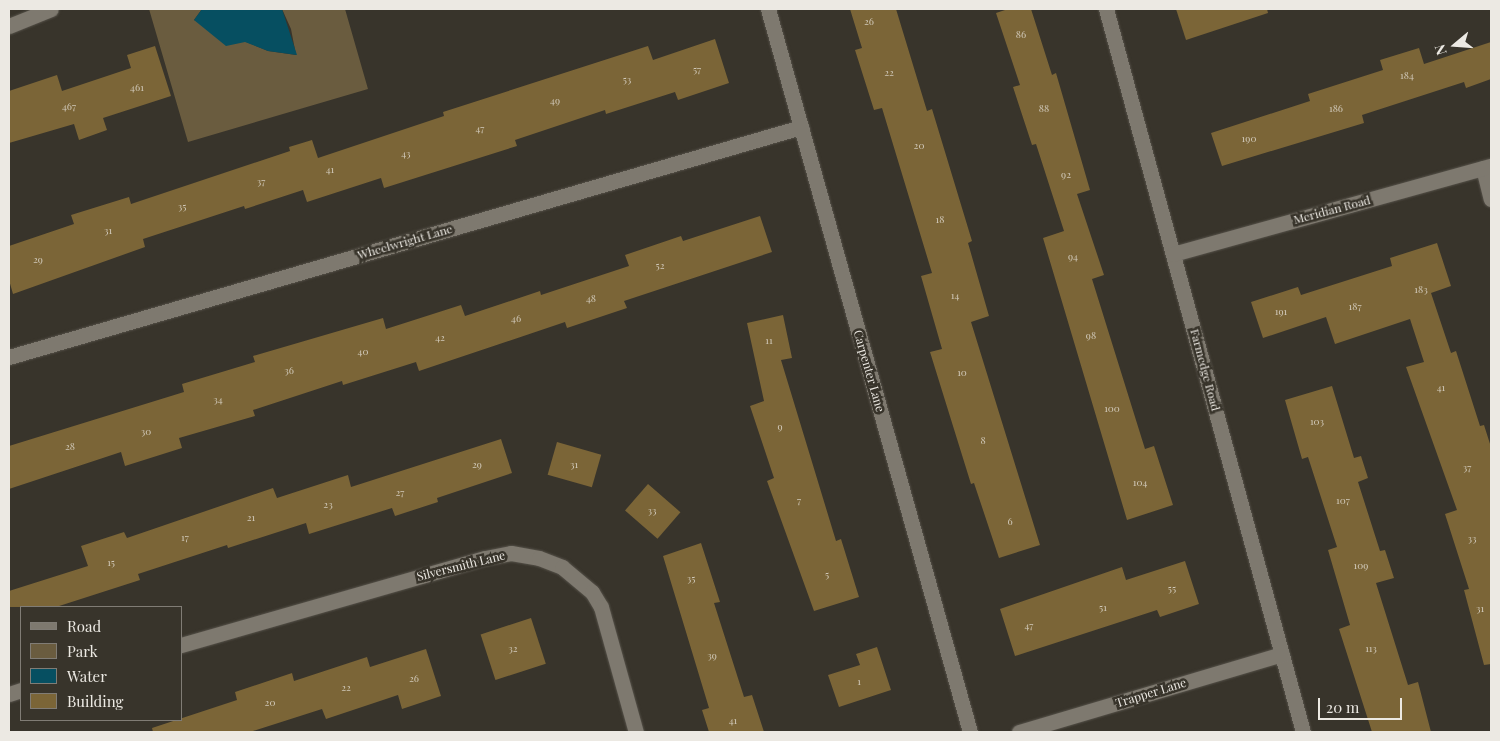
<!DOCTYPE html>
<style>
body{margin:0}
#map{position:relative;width:1500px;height:741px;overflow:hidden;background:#38342b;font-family:"Playfair Display",serif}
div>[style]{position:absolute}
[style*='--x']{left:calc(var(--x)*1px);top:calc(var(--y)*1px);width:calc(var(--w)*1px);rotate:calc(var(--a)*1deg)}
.green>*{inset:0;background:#6a5c3f}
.water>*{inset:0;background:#064f61}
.building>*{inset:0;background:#7b6537;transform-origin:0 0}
.roads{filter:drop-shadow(0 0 1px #555149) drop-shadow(0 0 1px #555149)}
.street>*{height:15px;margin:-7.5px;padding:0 7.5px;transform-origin:7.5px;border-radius:7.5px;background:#7e796f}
span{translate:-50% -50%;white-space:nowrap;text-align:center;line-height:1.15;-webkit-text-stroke:5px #38342b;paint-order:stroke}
.number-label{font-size:10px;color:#d0c8b8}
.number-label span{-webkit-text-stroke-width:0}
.street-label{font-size:12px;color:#ece9e3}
.frame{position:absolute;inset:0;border:10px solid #ece9e3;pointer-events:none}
.legend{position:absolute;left:20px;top:606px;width:162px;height:115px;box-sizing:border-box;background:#38342b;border:1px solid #807c75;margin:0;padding:6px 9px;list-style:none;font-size:15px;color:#ece9e3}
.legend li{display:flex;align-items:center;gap:10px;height:25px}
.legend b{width:25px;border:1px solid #807c75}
.north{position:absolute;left:1430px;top:20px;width:50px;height:50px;-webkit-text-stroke:4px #38342b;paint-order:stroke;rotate:252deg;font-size:14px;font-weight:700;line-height:20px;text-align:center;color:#ece9e3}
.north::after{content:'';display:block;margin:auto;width:18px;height:22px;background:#ece9e3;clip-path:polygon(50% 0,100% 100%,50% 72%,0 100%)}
.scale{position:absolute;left:1318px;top:698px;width:84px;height:22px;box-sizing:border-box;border:2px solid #ece9e3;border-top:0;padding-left:6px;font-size:15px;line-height:18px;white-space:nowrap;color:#ece9e3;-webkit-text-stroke:4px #38342b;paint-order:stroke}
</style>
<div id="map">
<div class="green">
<div style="clip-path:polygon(149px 9px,202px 9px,194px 20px,268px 51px,296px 55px,291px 29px,282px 9px,345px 9px,368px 89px,188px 142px)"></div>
</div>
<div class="water">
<div style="clip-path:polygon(202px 9px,282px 9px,297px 55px,268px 51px,245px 42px,226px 46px,194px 20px)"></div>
</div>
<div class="building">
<div style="clip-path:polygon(850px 9px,896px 9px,927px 111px,932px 109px,972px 241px,968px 243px,989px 316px,971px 322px,1040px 545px,999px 558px,974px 483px,971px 484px,930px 352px,942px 349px,921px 276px,932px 273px,882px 108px,874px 110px,855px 50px,862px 48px)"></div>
<div style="clip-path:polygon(1008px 9px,1031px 9px,1052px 75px,1056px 73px,1090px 190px,1077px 194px,1104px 275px,1092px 279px,1145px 449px,1154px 446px,1173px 505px,1127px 520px,1043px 238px,1064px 231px,1036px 144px,1032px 145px,1013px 87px,1020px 85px,996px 13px)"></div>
<div style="clip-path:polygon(1176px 9px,1267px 9px,1268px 13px,1186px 40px)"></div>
<div style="clip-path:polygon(715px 39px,729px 83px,678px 100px,675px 92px,606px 114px,605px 110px,515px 140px,517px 146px,384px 188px,381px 178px,307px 202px,303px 190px,245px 209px,244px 206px,143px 239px,145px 247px,13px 294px,9px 280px,9px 246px,74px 224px,71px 215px,129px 197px,131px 204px,290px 151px,289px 147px,312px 140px,318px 158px,444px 116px,443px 112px,648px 46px,653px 60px)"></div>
<div style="clip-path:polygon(1491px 42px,1491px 79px,1466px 88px,1464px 82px,1362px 115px,1364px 123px,1222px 166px,1211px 133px,1310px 101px,1308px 94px,1383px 70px,1380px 60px,1419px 48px,1424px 64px)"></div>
<div style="clip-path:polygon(155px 46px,171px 96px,103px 118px,107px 130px,79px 140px,74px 124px,9px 143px,9px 91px,57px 75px,62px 91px,131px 68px,127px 55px)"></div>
<div style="clip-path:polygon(760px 216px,772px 252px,624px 301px,627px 308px,567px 328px,565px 322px,419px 371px,416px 362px,343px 385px,342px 381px,253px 410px,255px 416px,179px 438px,182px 448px,125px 466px,121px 452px,9px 489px,9px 446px,184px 392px,182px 384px,255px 362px,253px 356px,383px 318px,386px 329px,461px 305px,465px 316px,540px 291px,541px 295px,629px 266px,625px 255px,681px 236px,683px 241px)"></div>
<div style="clip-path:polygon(1437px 243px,1451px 286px,1431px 293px,1451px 353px,1456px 351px,1480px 426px,1484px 425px,1491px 447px,1491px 664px,1484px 665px,1464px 590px,1469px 589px,1445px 514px,1457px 510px,1406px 367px,1424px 362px,1410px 319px,1335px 344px,1326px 317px,1263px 338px,1251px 302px,1298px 287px,1301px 295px,1392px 266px,1390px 258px)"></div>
<div style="clip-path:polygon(783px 315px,792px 358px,781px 360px,836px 541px,841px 539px,859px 597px,814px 611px,767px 481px,774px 478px,750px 406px,764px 401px,747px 323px)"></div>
<div style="clip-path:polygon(1332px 386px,1354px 458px,1361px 456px,1368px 478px,1358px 482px,1380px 551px,1385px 550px,1394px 578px,1376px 583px,1408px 685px,1418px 682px,1431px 732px,1372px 732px,1339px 629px,1350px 625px,1328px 550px,1337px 547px,1308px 457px,1302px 459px,1285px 400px)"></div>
<div style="clip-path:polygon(501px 439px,512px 473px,437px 498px,438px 502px,395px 516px,392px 508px,309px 534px,306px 523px,228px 548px,227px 545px,138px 574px,140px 580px,56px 607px,9px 607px,9px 591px,88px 566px,81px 546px,124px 532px,127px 538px,273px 488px,277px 498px,348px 475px,351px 487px)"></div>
<div style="left:557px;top:442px;width:46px;height:34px;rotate:16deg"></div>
<div style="left:648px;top:484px;width:43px;height:35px;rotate:41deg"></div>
<div style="clip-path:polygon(701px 543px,720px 602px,714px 603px,744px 697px,752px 695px,764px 732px,709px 732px,702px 710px,709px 708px,663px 556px)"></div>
<div style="clip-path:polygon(1185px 561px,1199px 604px,1160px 617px,1157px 610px,1015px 656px,1000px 609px,1122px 567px,1126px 580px)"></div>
<div style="left:531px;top:618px;width:48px;height:53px;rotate:72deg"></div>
<div style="clip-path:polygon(877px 647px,891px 690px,839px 707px,828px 675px,860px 665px,856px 654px)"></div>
<div style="clip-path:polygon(426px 649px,441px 696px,402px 709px,398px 695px,326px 719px,322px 709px,250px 732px,153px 732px,152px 728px,237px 700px,235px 692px,292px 673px,294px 681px,367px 657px,370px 667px)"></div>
</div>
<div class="roads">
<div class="street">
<div style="--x:768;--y:9;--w:751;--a:74.39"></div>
<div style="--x:1106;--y:9;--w:749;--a:74.76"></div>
<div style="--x:9;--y:26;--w:45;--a:-22"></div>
<div style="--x:1483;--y:168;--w:32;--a:76"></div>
<div style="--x:1173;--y:254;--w:330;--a:-15.5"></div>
<div style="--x:9;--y:357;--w:825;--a:-16.19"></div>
<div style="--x:181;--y:645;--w:316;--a:-16"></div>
<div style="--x:485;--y:558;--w:26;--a:-11"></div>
<div style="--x:511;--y:553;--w:28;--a:10"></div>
<div style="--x:539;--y:558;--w:25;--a:21"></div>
<div style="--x:562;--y:567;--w:39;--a:40"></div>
<div style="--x:592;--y:592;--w:17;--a:59"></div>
<div style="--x:601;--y:607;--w:130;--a:74.4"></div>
<div style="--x:9;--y:694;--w:13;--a:-18"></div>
<div style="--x:1019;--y:732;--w:274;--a:-16.5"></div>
</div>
</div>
<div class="number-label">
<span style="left:869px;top:22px">26</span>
<span style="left:1021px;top:35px">86</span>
<span style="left:697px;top:70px">57</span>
<span style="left:889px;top:73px">22</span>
<span style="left:1407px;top:76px">184</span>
<span style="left:627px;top:80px">53</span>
<span style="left:137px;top:88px">461</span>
<span style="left:555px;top:101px">49</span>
<span style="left:69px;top:107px">467</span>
<span style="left:1044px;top:109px">88</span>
<span style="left:1336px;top:109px">186</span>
<span style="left:480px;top:129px">47</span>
<span style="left:1249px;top:139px">190</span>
<span style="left:919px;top:146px">20</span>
<span style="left:406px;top:154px">43</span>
<span style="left:330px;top:170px">41</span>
<span style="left:1066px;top:175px">92</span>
<span style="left:261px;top:182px">37</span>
<span style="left:182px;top:207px">35</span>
<span style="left:940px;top:220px">18</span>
<span style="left:108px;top:231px">31</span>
<span style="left:1073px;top:257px">94</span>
<span style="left:38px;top:260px">29</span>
<span style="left:660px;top:266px">52</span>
<span style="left:1421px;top:290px">183</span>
<span style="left:955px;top:296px">14</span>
<span style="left:591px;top:299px">48</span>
<span style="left:1355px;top:307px">187</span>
<span style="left:1281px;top:312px">191</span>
<span style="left:516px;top:319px">46</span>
<span style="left:1091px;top:336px">98</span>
<span style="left:440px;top:338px">42</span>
<span style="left:769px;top:341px">11</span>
<span style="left:363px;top:352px">40</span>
<span style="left:289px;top:371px">36</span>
<span style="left:962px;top:373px">10</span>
<span style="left:1441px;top:388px">41</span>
<span style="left:218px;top:400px">34</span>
<span style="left:1112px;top:409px">100</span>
<span style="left:1317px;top:422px">103</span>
<span style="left:780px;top:427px">9</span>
<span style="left:146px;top:432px">30</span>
<span style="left:983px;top:441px">8</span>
<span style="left:70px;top:447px">28</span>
<span style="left:477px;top:465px">29</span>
<span style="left:574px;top:465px">31</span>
<span style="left:1467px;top:468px">37</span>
<span style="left:1140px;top:483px">104</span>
<span style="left:400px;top:493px">27</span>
<span style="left:799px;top:501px">7</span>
<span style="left:1343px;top:501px">107</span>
<span style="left:328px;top:505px">23</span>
<span style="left:652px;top:511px">33</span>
<span style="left:251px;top:518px">21</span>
<span style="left:1010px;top:522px">6</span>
<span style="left:185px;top:538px">17</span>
<span style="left:1472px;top:539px">33</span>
<span style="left:111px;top:563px">15</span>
<span style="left:1361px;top:566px">109</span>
<span style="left:827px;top:575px">5</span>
<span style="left:691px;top:579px">35</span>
<span style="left:1172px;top:589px">55</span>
<span style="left:1103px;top:608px">51</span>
<span style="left:1480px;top:609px">31</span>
<span style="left:1029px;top:626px">47</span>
<span style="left:513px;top:649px">32</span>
<span style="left:1371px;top:649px">113</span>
<span style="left:712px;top:656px">39</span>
<span style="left:414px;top:679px">26</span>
<span style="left:859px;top:682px">1</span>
<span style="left:346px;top:688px">22</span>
<span style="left:270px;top:703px">20</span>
<span style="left:733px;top:721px">41</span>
</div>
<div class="street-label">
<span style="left:1332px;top:210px;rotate:-15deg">Meridian Road</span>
<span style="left:405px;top:242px;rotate:-16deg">Wheelwright Lane</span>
<span style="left:1205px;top:370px;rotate:75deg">Farmedge Road</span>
<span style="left:869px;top:371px;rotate:74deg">Carpenter Lane</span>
<span style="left:461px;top:566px;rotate:-14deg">Silversmith Lane</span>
<span style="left:1151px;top:693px;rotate:-17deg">Trapper Lane</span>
</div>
<div class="frame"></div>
<ul class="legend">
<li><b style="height:6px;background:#7e796f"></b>Road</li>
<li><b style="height:14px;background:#6a5c3f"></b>Park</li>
<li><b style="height:14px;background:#064f61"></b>Water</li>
<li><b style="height:14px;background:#7b6537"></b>Building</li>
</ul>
<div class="north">N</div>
<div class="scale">20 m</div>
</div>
